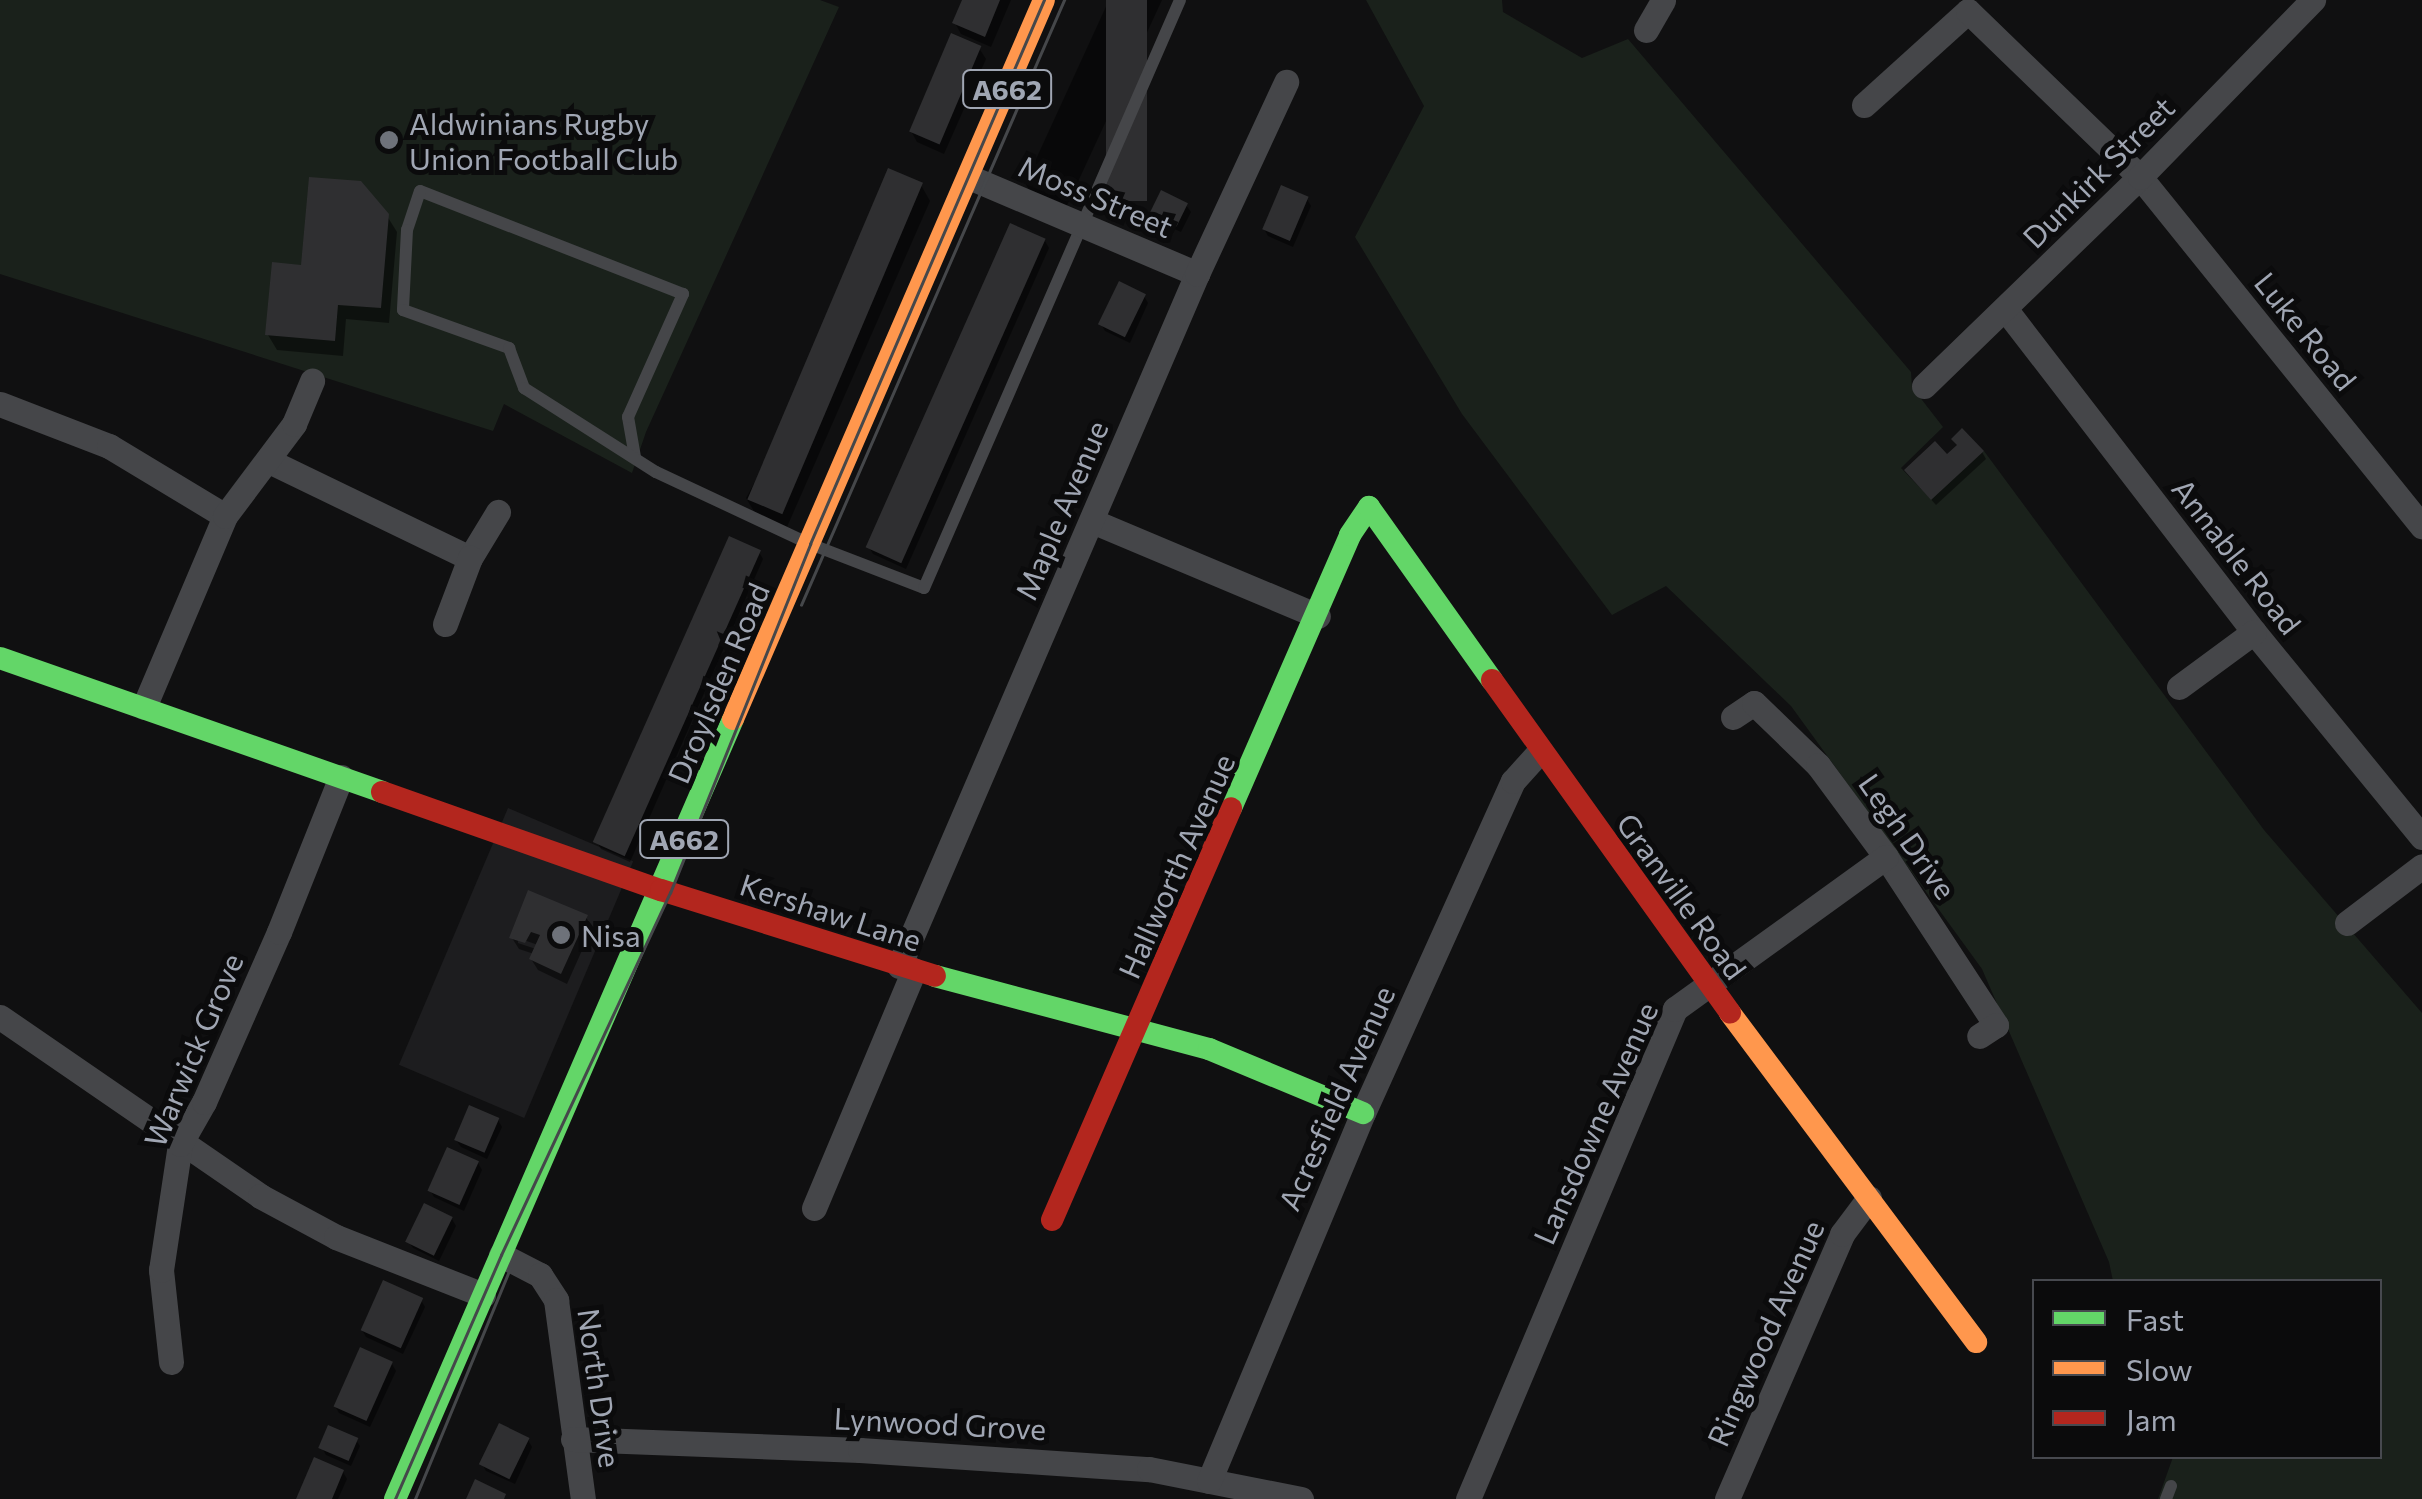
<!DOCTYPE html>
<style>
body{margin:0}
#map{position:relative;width:2422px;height:1499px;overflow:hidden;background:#101011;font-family:Commissioner,sans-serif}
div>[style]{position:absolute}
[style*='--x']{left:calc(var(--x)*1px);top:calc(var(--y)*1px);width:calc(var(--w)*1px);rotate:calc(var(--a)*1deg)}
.built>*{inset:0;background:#1d1d1f;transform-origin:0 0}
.green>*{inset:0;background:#1a211b}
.shadow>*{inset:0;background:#0007}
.building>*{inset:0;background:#2f2f31;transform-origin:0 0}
.lane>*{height:12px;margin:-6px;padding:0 6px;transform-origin:6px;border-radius:6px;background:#454649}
.street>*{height:25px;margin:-12.5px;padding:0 12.5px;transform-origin:12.5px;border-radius:12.5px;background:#454649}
.fast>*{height:22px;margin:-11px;padding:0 11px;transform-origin:11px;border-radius:11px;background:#63d668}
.slow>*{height:22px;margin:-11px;padding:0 11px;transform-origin:11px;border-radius:11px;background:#ff974d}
.jam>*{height:22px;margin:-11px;padding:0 11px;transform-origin:11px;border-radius:11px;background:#b3261e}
.tram>*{height:2.5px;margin:-1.25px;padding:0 1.25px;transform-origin:1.25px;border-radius:1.25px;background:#45474a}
.dots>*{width:28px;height:28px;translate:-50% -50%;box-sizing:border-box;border:5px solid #0b0b0c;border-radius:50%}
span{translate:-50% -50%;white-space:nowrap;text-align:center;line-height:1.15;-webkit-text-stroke:10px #0b0b0c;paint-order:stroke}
.shield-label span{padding:2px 8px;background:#0b0b0c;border:2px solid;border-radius:8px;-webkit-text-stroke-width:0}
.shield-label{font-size:28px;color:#a0a6b3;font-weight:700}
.poi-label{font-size:30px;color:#a0a6b3}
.left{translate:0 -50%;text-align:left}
.street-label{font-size:30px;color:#a0a6b3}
.legend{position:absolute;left:2032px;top:1279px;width:350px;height:180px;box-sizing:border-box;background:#0b0b0c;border:2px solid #47494f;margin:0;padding:12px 18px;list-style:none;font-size:30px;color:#a0a6b3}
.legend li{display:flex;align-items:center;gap:20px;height:50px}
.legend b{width:50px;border:2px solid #47494f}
</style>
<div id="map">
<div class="built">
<div style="left:508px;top:808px;width:136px;height:279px;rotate:23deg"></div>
</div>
<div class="green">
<div style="clip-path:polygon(0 0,820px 0,839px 7px,646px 432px,632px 473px,504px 404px,493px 431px,0 274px)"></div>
<div style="clip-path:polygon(1366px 0,1502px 0,1503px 12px,1582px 58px,1628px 39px,1911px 372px,1912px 387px,1943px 427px,1901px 468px,1931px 499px,1984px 451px,2264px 830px,2422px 1013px,2422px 1499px,2158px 1499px,2173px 1457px,2380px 1456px,2380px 1282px,2113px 1281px,2109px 1262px,1982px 969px,1791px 706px,1666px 586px,1612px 615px,1462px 414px,1355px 237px,1424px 106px)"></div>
</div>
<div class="shadow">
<div style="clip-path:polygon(964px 0,1011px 0,991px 47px,961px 34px,955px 23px)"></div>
<div style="clip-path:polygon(1109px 0,1162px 0,1064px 212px,1034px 198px,1025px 183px)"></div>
<div style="clip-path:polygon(979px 48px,986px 59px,944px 154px,917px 142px,911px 131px)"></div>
<div style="clip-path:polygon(921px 185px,930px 201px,787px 527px,755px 513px,746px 498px)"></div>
<div style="clip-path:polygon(1307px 199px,1311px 206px,1293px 247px,1268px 236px,1264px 229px)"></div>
<div style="clip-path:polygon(1186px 205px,1191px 212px,1181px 232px,1157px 221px,1153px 214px)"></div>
<div style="clip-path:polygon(387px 216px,397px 232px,389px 323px,346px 319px,343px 356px,277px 350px,268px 335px,303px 268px)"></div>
<div style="clip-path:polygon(1045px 241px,1049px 248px,906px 569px,873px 554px,869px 547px)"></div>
<div style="clip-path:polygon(1144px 296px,1148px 303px,1130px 343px,1105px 331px,1101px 324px)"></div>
<div style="clip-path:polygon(1982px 452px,1986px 459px,1936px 505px,1911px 477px)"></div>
<div style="clip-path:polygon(759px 552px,763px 559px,630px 862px,601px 849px,597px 842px)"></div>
<div style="clip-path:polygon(evenodd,529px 893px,586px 917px,592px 928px,567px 984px,538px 970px,531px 959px,534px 954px,519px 949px,512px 938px,529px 893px,518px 938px,538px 945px,536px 949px,518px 943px,518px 938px)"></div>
<div style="clip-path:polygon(498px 1120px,502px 1127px,487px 1159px,461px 1147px,456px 1140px)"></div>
<div style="clip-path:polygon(478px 1163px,482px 1170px,464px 1211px,434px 1197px,430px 1190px)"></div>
<div style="clip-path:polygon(452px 1219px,456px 1226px,439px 1261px,413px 1248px,409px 1242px)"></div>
<div style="clip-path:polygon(421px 1300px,425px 1307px,403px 1354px,366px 1337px,362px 1330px)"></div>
<div style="clip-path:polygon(392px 1364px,396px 1371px,370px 1427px,339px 1413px,335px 1406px)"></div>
<div style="clip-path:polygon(356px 1440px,360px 1446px,351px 1466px,326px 1455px,322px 1448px)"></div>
<div style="clip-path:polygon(528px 1440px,532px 1447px,515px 1484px,486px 1471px,482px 1464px)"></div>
<div style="clip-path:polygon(343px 1472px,347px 1479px,338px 1499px,299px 1499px)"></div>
</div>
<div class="building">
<div style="clip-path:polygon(962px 0,1000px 0,985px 37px,952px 23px)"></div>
<div style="left:1106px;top:0;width:41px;height:201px"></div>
<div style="left:951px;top:33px;width:33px;height:107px;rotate:23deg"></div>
<div style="left:888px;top:168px;width:38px;height:360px;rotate:23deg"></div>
<div style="clip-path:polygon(309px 177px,361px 181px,389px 214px,381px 308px,338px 305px,335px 341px,265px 335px,272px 262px,301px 265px)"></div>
<div style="left:1281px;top:185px;width:30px;height:48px;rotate:23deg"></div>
<div style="left:1161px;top:190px;width:30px;height:26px;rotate:26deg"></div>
<div style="left:1010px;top:223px;width:39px;height:355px;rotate:24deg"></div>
<div style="left:1119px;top:281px;width:30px;height:48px;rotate:26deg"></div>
<div style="clip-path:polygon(1962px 428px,1984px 451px,1931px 500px,1904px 470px,1935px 441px,1947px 454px,1957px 445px,1951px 439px)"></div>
<div style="left:729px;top:536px;width:35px;height:335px;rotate:24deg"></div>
<div style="clip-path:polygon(528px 890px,588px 915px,561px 974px,529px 959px,540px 935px,531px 932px,525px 943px,509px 938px)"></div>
<div style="left:469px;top:1105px;width:33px;height:38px;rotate:23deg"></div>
<div style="left:447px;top:1147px;width:35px;height:48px;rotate:24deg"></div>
<div style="left:424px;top:1203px;width:32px;height:43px;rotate:26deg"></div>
<div style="left:383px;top:1280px;width:44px;height:55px;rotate:24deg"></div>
<div style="left:360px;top:1347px;width:36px;height:65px;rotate:24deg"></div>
<div style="left:499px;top:1423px;width:34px;height:46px;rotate:26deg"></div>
<div style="left:328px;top:1425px;width:33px;height:25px;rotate:23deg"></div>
<div style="clip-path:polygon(314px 1457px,344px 1470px,332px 1499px,296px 1499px)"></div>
<div style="clip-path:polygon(475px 1479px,506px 1494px,504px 1499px,466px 1499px)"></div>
</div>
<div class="lane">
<div style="--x:635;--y:457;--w:41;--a:-99.9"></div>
<div style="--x:628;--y:417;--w:135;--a:-65.9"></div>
<div style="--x:683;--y:294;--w:282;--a:-158.6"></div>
<div style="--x:420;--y:191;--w:41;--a:108.4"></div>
<div style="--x:407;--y:230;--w:80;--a:92.9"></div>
<div style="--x:403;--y:310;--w:113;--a:19.7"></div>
<div style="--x:509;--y:348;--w:43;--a:69.4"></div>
<div style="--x:524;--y:388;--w:156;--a:32.5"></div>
<div style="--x:656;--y:472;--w:170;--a:25.1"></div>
<div style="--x:810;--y:544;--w:122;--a:21.1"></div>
<div style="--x:924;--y:588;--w:641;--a:-66.47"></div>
<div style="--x:2166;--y:1499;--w:14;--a:-69"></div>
</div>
<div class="street">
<div style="--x:1646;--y:30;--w:34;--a:-60"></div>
<div style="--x:1864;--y:105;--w:140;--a:-42.1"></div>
<div style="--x:1968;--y:11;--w:239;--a:44"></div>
<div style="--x:2140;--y:177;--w:449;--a:51.1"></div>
<div style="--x:969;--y:177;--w:248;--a:23"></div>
<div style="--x:2006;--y:310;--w:406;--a:52.4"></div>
<div style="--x:2254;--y:632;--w:265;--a:50.7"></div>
<div style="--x:1924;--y:386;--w:301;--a:-44.1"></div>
<div style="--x:2140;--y:177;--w:248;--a:-45.7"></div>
<div style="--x:0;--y:404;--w:117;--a:21.1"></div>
<div style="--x:109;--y:446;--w:135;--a:31.1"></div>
<div style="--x:269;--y:461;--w:223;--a:25.8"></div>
<div style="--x:470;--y:558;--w:54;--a:-58.7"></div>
<div style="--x:1092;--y:521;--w:245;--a:22.8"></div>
<div style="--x:445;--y:624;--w:71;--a:-69.3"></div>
<div style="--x:2179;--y:687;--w:93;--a:-36.3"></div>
<div style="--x:144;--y:707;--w:207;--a:-67"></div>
<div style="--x:225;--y:516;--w:115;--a:-53.1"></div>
<div style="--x:294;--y:424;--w:47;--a:-67.3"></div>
<div style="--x:1733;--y:717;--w:25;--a:-34"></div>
<div style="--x:1754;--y:703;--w:89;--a:44.1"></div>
<div style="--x:1818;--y:765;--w:114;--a:53.5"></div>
<div style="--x:1886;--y:857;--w:201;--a:56.8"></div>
<div style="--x:1996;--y:1025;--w:20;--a:147"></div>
<div style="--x:2347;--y:923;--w:94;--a:-37.2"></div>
<div style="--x:899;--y:966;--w:753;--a:-66.7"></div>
<div style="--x:1197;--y:274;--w:212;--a:-65.1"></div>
<div style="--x:0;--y:1017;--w:316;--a:34.5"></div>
<div style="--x:260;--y:1196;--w:86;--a:28.3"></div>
<div style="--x:336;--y:1237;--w:158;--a:21.5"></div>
<div style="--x:814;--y:1208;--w:258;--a:-67.2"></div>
<div style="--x:501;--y:1255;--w:44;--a:27.1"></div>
<div style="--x:540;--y:1275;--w:30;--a:57"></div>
<div style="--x:556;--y:1300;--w:201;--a:82.3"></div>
<div style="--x:171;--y:1362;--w:93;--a:-96.2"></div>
<div style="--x:161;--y:1270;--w:127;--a:-81.4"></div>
<div style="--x:180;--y:1144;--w:48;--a:-60.3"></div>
<div style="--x:204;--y:1102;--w:186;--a:-66.2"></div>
<div style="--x:279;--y:932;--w:167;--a:-68.2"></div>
<div style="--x:573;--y:1439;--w:287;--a:2.2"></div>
<div style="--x:860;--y:1450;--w:290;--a:3.8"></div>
<div style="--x:1149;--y:1469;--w:155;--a:11.2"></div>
<div style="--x:1209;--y:1481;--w:399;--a:-67.3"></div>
<div style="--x:1363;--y:1113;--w:364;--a:-65.7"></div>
<div style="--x:1513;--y:781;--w:40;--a:-48"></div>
<div style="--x:1468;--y:1499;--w:532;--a:-67.1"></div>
<div style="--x:1675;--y:1009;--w:260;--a:-35.8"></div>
<div style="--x:1727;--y:1499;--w:289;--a:-66.5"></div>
<div style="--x:1842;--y:1234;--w:45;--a:-53.1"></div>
</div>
<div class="fast">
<div style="--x:0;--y:658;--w:405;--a:19.3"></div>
<div style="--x:1231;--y:808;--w:298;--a:-66.4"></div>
<div style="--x:1350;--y:535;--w:34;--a:-56"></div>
<div style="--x:1369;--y:507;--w:212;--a:54.6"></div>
<div style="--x:935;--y:976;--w:284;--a:14.9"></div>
<div style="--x:1209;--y:1049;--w:167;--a:22.6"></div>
<div style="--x:395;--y:1499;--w:850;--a:-66.57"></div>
</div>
<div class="slow">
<div style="--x:733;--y:719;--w:783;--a:-66.61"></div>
<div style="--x:1730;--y:1013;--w:411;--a:53.2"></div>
</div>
<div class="jam">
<div style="--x:1492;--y:680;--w:409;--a:54.4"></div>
<div style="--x:382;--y:792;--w:296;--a:19.4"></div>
<div style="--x:661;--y:890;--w:287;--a:17.4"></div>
<div style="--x:1052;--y:1220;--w:449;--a:-66.5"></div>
</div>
<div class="tram">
<div style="--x:801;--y:605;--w:660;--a:-66.5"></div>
<div style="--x:395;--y:1499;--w:266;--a:-66.5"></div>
<div style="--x:501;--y:1255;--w:400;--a:-65"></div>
<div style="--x:670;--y:893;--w:376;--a:-68.1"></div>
<div style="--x:810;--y:544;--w:592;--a:-66.73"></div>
<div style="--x:415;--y:1499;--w:249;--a:-67.6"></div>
</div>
<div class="dots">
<div style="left:389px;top:140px;background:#6e727a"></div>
<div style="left:561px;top:935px;background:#6e727a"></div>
</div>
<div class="shield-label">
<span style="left:1007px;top:89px">A662</span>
<span style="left:684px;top:839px">A662</span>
</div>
<div class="poi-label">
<span class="left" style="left:409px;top:140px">Aldwinians Rugby<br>Union Football Club</span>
<span class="left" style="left:581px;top:935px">Nisa</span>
</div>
<div class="street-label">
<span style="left:2098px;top:172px;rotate:-45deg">Dunkirk Street</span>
<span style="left:1096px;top:196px;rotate:23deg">Moss Street</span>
<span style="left:2306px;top:331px;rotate:51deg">Luke Road</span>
<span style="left:1061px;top:510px;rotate:-67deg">Maple Avenue</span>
<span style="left:2237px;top:556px;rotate:52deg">Annable Road</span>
<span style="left:718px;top:683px;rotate:-67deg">Droylsden Road</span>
<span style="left:1908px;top:836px;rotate:55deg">Legh Drive</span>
<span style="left:1176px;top:866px;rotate:-66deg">Hallworth Avenue</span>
<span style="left:1682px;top:896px;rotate:54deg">Granville Road</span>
<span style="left:831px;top:912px;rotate:18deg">Kershaw Lane</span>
<span style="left:193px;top:1050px;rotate:-67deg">Warwick Grove</span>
<span style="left:1336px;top:1098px;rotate:-66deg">Acresfield Avenue</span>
<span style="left:1595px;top:1123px;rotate:-66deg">Lansdowne Avenue</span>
<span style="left:1765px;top:1333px;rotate:-66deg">Ringwood Avenue</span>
<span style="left:600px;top:1388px;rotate:82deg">North Drive</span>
<span style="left:940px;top:1423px;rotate:3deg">Lynwood Grove</span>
</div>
<ul class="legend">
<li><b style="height:12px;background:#63d668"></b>Fast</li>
<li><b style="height:12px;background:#ff974d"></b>Slow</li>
<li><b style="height:12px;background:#b3261e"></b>Jam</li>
</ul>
</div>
